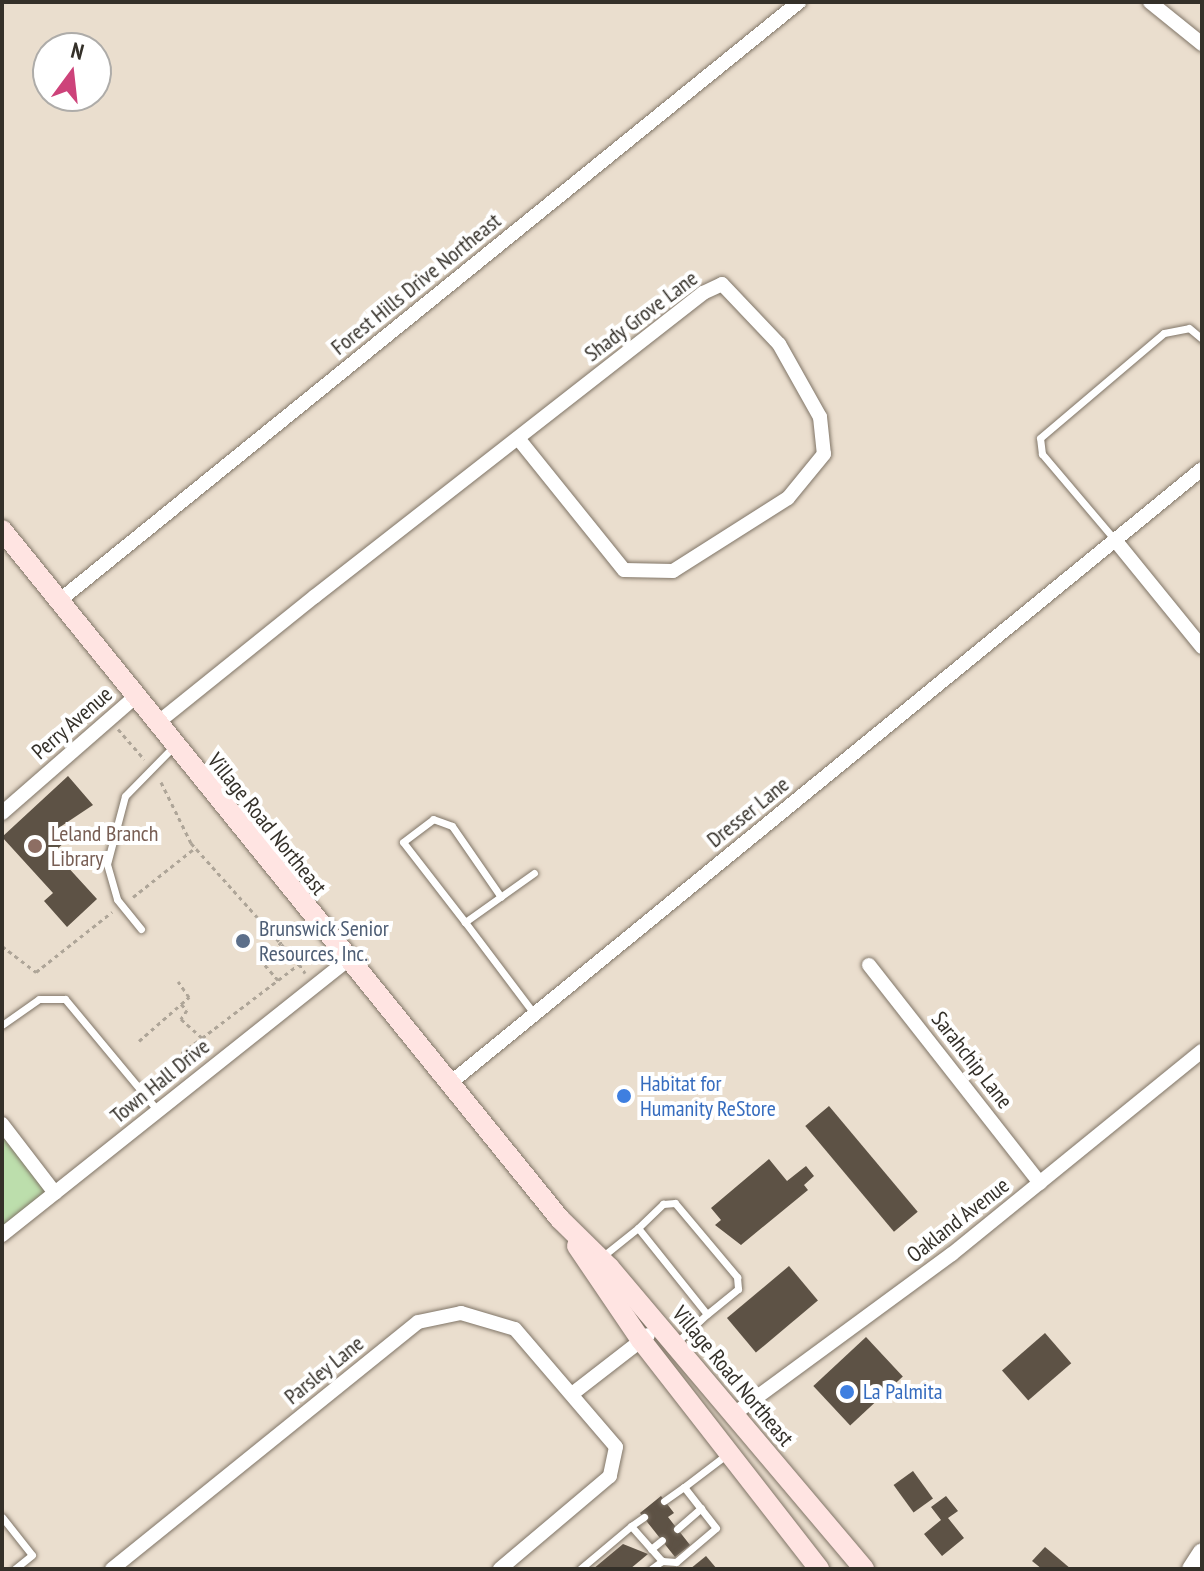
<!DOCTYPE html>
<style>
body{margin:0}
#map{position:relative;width:1204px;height:1571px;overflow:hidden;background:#eadece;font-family:"PT Sans Narrow",sans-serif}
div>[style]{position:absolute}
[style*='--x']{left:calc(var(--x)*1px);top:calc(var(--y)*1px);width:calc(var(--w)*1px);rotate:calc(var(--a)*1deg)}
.green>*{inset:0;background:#bcdeac}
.building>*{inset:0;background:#5d5245;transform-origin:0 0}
.path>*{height:3px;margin-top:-1.5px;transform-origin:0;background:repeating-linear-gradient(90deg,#aea598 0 4px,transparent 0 8px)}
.roads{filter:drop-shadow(0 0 2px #807567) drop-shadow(0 0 2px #807567)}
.service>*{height:7px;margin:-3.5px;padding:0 3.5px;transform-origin:3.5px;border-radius:3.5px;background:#fff}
.minor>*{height:14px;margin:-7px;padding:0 7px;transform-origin:7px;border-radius:7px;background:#fff}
.tertiary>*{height:18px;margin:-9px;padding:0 9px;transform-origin:9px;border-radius:9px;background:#fff}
.secondary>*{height:20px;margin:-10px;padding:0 10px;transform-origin:10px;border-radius:10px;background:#ffe4e2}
.dots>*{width:22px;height:22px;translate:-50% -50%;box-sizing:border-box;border:4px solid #fff;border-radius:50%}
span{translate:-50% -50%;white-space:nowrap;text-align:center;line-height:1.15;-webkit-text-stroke:8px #fff;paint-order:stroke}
.street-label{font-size:22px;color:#343029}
.education-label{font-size:22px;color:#785e54}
.left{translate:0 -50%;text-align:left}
.service-label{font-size:22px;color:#4e5e75}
.shop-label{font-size:22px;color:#366cbe}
.frame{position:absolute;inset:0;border:4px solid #343029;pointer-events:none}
.north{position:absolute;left:32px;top:32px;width:80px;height:80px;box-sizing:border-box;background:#fff;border:2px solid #aeaca9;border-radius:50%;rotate:15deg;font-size:22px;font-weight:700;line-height:32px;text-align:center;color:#343029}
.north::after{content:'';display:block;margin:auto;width:28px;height:36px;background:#cd437a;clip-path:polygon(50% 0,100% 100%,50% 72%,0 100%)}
</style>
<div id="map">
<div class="green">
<div style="clip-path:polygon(2px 1125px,55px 1193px,2px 1232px)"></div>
</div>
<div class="building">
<div style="clip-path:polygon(68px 776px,93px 805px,57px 829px,67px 840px,54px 852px,97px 899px,67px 927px,44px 901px,53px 893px,2px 837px)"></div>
<div style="left:829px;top:1106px;width:138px;height:31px;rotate:50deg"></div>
<div style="clip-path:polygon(769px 1159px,787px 1181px,806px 1166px,814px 1176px,804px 1185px,808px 1190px,741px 1245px,715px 1225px,721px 1220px,711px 1208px)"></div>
<div style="left:789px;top:1266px;width:45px;height:81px;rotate:50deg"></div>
<div style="left:1045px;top:1333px;width:40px;height:57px;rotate:49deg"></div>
<div style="left:866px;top:1337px;width:54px;height:72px;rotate:47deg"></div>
<div style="left:913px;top:1471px;width:34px;height:24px;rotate:54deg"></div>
<div style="clip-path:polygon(661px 1496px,674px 1513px,668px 1517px,690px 1545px,675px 1557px,640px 1513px)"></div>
<div style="clip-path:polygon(946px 1496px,958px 1511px,948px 1518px,964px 1538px,942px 1556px,924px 1534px,941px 1520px,931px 1507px)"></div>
<div style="clip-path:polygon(623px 1544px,648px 1554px,630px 1569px,593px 1569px)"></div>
<div style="clip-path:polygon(1045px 1547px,1071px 1569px,1042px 1569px,1032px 1561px)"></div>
<div style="clip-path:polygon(706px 1556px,717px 1569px,690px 1569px)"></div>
</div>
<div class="path">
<div style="--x:118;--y:729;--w:40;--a:49"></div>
<div style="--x:161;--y:782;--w:68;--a:63.8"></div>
<div style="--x:191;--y:843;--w:162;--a:48.2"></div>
<div style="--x:299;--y:964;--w:26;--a:-37"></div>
<div style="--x:133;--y:897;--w:80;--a:-38.4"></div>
<div style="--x:2;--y:946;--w:43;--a:37.4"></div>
<div style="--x:36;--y:972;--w:97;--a:-38.3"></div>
<div style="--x:278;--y:980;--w:23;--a:-131"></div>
<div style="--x:263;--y:963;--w:29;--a:-49"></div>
<div style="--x:181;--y:1004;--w:8;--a:45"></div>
<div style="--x:187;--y:1010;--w:11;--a:124"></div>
<div style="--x:181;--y:1019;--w:28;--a:42"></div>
<div style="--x:202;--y:1038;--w:122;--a:-37.3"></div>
<div style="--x:299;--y:964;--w:11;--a:56"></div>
<div style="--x:139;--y:1041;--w:67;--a:-41.3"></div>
<div style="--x:189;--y:997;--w:19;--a:-125"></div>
<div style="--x:162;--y:1067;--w:49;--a:-35.9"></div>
</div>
<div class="roads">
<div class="service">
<div style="--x:1115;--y:540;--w:113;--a:-130.3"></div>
<div style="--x:1042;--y:454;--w:16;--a:-97"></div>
<div style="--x:1040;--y:438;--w:162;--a:-40.3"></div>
<div style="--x:1164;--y:333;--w:25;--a:-11"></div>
<div style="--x:1189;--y:328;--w:17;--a:40"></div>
<div style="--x:534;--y:873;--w:85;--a:144.6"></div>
<div style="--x:465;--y:922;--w:116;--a:53"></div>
<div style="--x:465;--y:922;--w:101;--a:-127.8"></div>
<div style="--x:403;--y:842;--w:38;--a:-37"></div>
<div style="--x:433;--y:819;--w:20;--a:20"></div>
<div style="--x:452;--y:826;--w:86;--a:55.4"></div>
<div style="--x:141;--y:929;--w:38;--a:-129"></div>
<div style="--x:117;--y:899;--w:36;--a:-106"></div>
<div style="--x:107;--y:864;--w:70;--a:-75.2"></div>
<div style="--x:125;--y:796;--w:70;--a:-45.6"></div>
<div style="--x:2;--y:1025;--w:45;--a:-35.1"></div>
<div style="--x:39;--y:999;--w:26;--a:0"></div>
<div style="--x:65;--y:999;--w:146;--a:50.3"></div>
<div style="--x:638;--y:1228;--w:35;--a:-44"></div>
<div style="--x:663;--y:1204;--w:12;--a:-5"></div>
<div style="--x:675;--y:1203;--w:97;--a:50"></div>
<div style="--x:737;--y:1277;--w:12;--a:85"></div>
<div style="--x:738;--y:1289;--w:40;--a:141"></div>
<div style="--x:603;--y:1256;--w:45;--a:-38.7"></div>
<div style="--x:638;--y:1228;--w:110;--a:51.3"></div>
<div style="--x:707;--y:1314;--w:41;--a:137"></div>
<div style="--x:664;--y:1501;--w:24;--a:-35"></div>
<div style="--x:2;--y:1517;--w:48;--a:51.7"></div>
<div style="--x:32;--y:1555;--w:22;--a:141"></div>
<div style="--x:631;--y:1526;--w:16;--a:-35"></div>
<div style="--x:677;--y:1529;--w:32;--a:-41"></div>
<div style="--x:651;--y:1549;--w:14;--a:-39"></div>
<div style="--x:580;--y:1569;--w:67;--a:-40.1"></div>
<div style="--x:631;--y:1526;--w:47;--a:48.5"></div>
<div style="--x:662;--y:1561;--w:14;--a:4"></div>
<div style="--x:676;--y:1562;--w:52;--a:-40.4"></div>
<div style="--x:716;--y:1528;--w:52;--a:-128"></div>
<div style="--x:684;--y:1487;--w:53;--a:-37.3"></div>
<div style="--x:651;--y:1569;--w:14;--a:-36"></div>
</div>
<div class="minor">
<div style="--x:1150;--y:2;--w:67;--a:38.9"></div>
<div style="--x:1115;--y:540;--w:138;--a:50.9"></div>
<div style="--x:60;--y:600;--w:951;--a:-38.98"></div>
<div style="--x:156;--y:724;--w:203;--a:-38.8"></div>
<div style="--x:314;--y:597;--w:494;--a:-38"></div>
<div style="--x:703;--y:293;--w:21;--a:-25"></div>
<div style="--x:722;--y:284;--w:83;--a:46.5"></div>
<div style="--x:779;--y:344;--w:84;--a:60.7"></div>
<div style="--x:820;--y:417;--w:37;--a:84"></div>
<div style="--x:824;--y:454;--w:57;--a:129.3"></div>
<div style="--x:788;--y:498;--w:136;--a:147.6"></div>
<div style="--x:673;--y:571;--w:49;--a:-178.8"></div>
<div style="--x:624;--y:570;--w:169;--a:-128.8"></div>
<div style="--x:2;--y:813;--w:175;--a:-41.1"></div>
<div style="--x:869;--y:965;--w:277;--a:51.9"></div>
<div style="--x:449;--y:1084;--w:972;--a:-39.24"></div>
<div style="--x:2;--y:1124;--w:87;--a:52.5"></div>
<div style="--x:2;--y:1235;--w:440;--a:-38.5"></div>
<div style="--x:572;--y:1394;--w:96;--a:-37.8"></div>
<div style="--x:734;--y:1414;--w:270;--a:-36.3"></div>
<div style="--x:952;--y:1254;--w:322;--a:-39.1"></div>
<div style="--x:112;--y:1569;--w:393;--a:-38.9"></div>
<div style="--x:418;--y:1322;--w:44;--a:-11.8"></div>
<div style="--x:461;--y:1313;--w:56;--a:16.5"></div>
<div style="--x:515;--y:1329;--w:155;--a:49.4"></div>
<div style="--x:616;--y:1447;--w:30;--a:102"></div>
<div style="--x:610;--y:1476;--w:144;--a:139.8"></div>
</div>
<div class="tertiary">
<div style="--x:1191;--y:1569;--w:20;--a:-57"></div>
</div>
<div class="secondary">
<div style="--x:2;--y:530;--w:887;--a:51"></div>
<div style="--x:560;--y:1219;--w:69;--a:44.4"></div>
<div style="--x:609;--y:1267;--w:395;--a:49.8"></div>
<div style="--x:577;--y:1246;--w:114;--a:55.8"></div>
<div style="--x:641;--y:1340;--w:290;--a:52.1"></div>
</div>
</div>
<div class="dots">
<div style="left:35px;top:846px;background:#8d6e63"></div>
<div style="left:243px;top:941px;background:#5c6f8a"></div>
<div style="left:624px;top:1096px;background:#3f7fe0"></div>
<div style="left:847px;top:1392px;background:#3f7fe0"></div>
</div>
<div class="street-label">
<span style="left:416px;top:284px;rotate:-39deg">Forest Hills Drive Northeast</span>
<span style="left:641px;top:316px;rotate:-37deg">Shady Grove Lane</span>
<span style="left:72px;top:723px;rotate:-41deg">Perry Avenue</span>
<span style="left:748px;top:812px;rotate:-39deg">Dresser Lane</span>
<span style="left:267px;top:824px;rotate:51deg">Village Road Northeast</span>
<span style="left:972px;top:1060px;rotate:52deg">Sarahchip Lane</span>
<span style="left:160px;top:1081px;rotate:-39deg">Town Hall Drive</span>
<span style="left:958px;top:1220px;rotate:-38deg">Oakland Avenue</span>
<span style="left:324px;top:1370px;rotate:-39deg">Parsley Lane</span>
<span style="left:733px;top:1376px;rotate:50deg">Village Road Northeast</span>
</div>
<div class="education-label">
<span class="left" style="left:51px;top:846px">Leland Branch<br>Library</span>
</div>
<div class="service-label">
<span class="left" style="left:259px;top:941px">Brunswick Senior<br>Resources, Inc.</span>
</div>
<div class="shop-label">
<span class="left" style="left:640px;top:1096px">Habitat for<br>Humanity ReStore</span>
<span class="left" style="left:863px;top:1392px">La Palmita</span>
</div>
<div class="frame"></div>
<div class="north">N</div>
</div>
